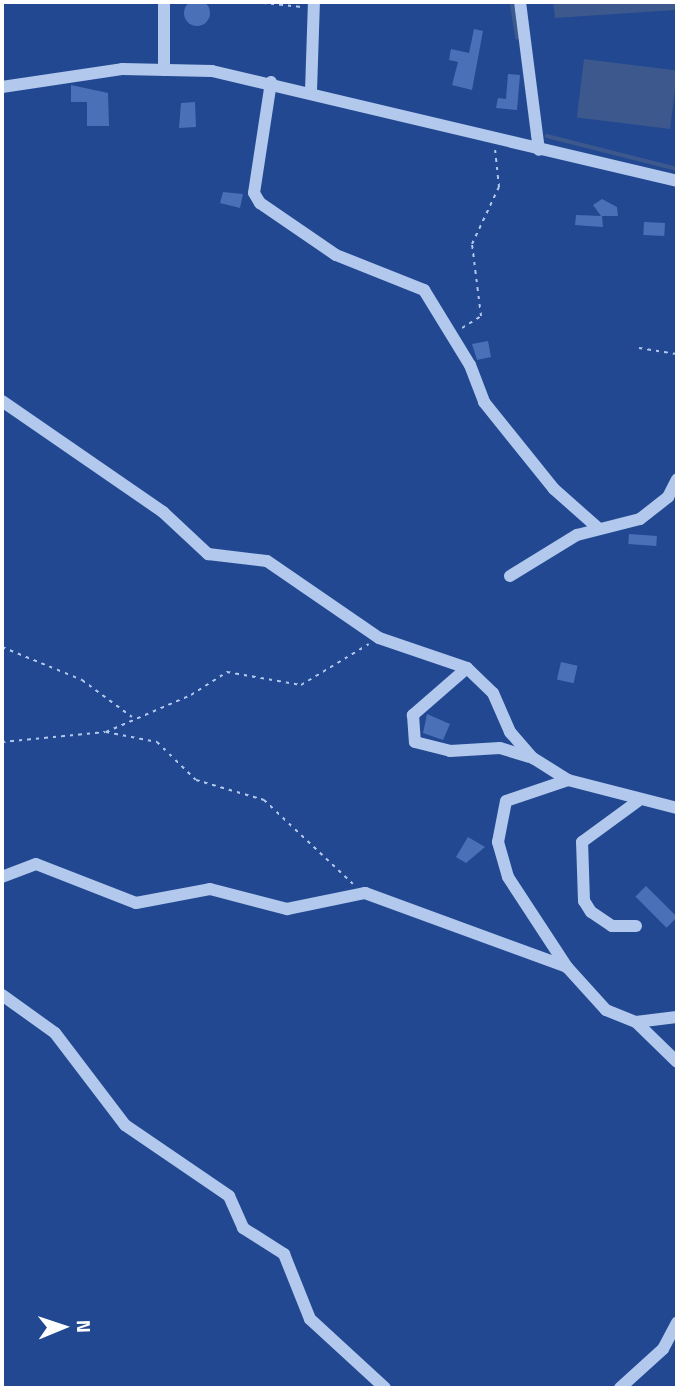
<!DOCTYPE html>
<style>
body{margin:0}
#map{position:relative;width:679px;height:1390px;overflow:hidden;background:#214891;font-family:"Titillium Web",sans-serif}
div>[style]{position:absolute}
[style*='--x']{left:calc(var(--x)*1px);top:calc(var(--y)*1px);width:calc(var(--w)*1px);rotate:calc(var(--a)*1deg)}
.water>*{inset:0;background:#3c588d;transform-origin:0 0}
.stream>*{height:3.5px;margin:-1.75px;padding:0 1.75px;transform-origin:1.75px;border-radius:1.75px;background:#3c588d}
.building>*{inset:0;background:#4a71b8;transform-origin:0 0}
.round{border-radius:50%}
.path>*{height:2px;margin-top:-1px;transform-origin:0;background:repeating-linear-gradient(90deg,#b2c8ed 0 3.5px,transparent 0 8.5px)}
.minor>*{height:12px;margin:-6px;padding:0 6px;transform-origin:6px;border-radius:6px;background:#b2c8ed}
span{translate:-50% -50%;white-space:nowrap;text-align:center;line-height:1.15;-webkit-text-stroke:5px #214891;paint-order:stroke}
.frame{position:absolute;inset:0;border:4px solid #fff;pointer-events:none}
.north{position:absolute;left:28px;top:1292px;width:70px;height:70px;-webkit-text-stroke:5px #214891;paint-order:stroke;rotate:88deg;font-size:19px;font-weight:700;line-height:28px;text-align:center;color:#fff}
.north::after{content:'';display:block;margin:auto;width:24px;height:32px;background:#fff;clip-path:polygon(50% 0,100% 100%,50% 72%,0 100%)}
</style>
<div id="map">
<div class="water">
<div style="clip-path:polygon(553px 2px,676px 2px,676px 10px,555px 18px)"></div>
<div style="left:584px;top:59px;width:94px;height:59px;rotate:7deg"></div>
</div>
<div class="stream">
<div style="--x:512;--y:2;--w:36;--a:81"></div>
<div style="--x:547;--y:136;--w:134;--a:14.2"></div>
</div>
<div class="building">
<div class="round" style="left:184px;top:0;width:26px;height:26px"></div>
<div style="clip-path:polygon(474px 29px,483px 31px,472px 90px,452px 85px,458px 62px,449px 60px,451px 49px,469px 53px)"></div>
<div style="clip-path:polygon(508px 74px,520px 75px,517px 110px,496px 108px,498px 98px,506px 99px)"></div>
<div style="clip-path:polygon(71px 85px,108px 93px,109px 126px,87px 126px,87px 102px,71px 102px)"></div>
<div style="clip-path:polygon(195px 102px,196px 127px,179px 128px,181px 103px)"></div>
<div style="clip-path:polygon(223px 192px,243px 194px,240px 208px,220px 203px)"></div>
<div style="clip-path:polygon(602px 199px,617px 207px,618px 216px,602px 216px,603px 227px,575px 225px,576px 215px,601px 216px,593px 205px)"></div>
<div style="left:644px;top:222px;width:21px;height:13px;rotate:3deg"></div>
<div style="clip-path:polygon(488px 341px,491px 357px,477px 360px,472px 344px)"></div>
<div style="left:629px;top:534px;width:28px;height:10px;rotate:4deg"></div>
<div style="left:561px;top:662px;width:17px;height:18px;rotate:13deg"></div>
<div style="clip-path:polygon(427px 714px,450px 724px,443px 740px,423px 733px)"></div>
<div style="clip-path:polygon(468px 837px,485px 847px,466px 863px,456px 857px)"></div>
<div style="left:646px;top:886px;width:44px;height:15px;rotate:45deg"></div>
</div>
<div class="path">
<div style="--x:254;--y:2;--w:48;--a:5.9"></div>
<div style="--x:462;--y:328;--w:22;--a:-32"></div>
<div style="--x:481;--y:316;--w:73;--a:-97.1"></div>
<div style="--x:472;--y:244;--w:63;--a:-64.7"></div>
<div style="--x:499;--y:187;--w:37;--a:-96"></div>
<div style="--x:639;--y:348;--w:38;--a:9"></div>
<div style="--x:2;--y:647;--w:87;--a:22.4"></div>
<div style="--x:82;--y:680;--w:62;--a:36.5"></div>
<div style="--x:106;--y:732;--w:52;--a:11.1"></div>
<div style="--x:157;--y:742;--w:54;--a:44.3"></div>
<div style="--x:196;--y:780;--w:71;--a:16.4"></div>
<div style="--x:264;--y:800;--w:122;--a:43.3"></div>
<div style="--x:2;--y:742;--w:104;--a:-5.5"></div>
<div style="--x:106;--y:732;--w:93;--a:-23.5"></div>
<div style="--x:191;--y:695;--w:43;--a:-32.6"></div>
<div style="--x:227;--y:672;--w:75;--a:10"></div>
<div style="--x:301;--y:685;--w:79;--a:-31.1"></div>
</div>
<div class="minor">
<div style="--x:520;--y:2;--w:149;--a:82.7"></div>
<div style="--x:164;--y:70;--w:68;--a:-90"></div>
<div style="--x:271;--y:82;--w:112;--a:98.7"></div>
<div style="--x:254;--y:193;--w:12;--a:59"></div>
<div style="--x:260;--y:203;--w:92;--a:34.4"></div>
<div style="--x:336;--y:255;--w:95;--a:21.7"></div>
<div style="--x:424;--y:290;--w:88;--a:58.5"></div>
<div style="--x:470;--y:365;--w:40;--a:69"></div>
<div style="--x:484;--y:402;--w:112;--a:51.2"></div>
<div style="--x:554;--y:489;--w:60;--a:41.6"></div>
<div style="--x:2;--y:87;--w:121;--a:-8.5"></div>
<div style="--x:122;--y:69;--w:90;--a:1.3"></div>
<div style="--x:212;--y:71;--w:478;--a:13.3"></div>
<div style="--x:311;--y:91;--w:89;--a:-88.1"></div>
<div style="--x:2;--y:401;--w:196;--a:34.6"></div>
<div style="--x:163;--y:512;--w:62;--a:43"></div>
<div style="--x:208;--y:554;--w:59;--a:6.8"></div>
<div style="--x:267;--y:561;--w:136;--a:34.5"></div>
<div style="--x:379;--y:638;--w:93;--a:18.8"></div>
<div style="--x:467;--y:668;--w:36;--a:44"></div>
<div style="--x:493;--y:693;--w:43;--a:66.4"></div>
<div style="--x:510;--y:732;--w:35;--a:49"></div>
<div style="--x:533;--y:758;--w:41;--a:32.2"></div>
<div style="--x:568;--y:780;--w:113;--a:14.4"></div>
<div style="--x:510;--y:576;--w:79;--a:-31.5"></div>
<div style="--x:577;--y:535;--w:65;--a:-14.3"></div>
<div style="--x:640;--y:519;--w:36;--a:-38"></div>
<div style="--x:668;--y:497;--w:20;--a:-63"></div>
<div style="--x:467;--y:668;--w:72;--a:139"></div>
<div style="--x:413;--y:715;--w:27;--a:86"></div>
<div style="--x:415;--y:742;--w:36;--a:14"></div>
<div style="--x:450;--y:751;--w:50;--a:-3.4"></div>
<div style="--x:500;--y:748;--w:30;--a:17"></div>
<div style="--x:568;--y:780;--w:65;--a:161.3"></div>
<div style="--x:506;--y:801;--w:42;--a:101"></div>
<div style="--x:498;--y:842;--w:36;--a:74"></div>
<div style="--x:508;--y:877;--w:108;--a:56.8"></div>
<div style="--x:567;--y:967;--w:58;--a:47.8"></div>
<div style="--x:606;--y:1010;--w:32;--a:22"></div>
<div style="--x:636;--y:1022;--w:41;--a:-7"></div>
<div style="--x:2;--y:877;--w:36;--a:-21"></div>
<div style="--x:36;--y:864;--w:107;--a:21.3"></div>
<div style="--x:136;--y:903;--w:75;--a:-10.7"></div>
<div style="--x:210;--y:889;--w:80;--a:14.6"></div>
<div style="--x:287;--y:909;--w:80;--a:-11.6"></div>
<div style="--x:365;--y:893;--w:215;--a:20.1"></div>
<div style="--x:636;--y:926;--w:24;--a:180"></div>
<div style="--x:612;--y:926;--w:25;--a:-146"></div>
<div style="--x:591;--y:912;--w:13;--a:-122"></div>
<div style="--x:584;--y:901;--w:59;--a:-91.9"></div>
<div style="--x:582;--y:842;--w:69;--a:-36.2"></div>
<div style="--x:2;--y:995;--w:65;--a:35.6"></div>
<div style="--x:55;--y:1033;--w:116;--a:52.7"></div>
<div style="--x:125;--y:1125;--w:126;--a:34.3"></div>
<div style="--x:229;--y:1196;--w:35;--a:66"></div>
<div style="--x:243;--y:1228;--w:49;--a:32.4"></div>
<div style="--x:284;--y:1254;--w:70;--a:68.2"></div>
<div style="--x:310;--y:1319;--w:102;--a:42.6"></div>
<div style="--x:636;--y:1022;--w:57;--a:44.3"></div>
<div style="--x:620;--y:1388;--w:58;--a:-42.2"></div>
<div style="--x:663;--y:1349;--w:30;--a:-62"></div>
</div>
<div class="frame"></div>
<div class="north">N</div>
</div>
